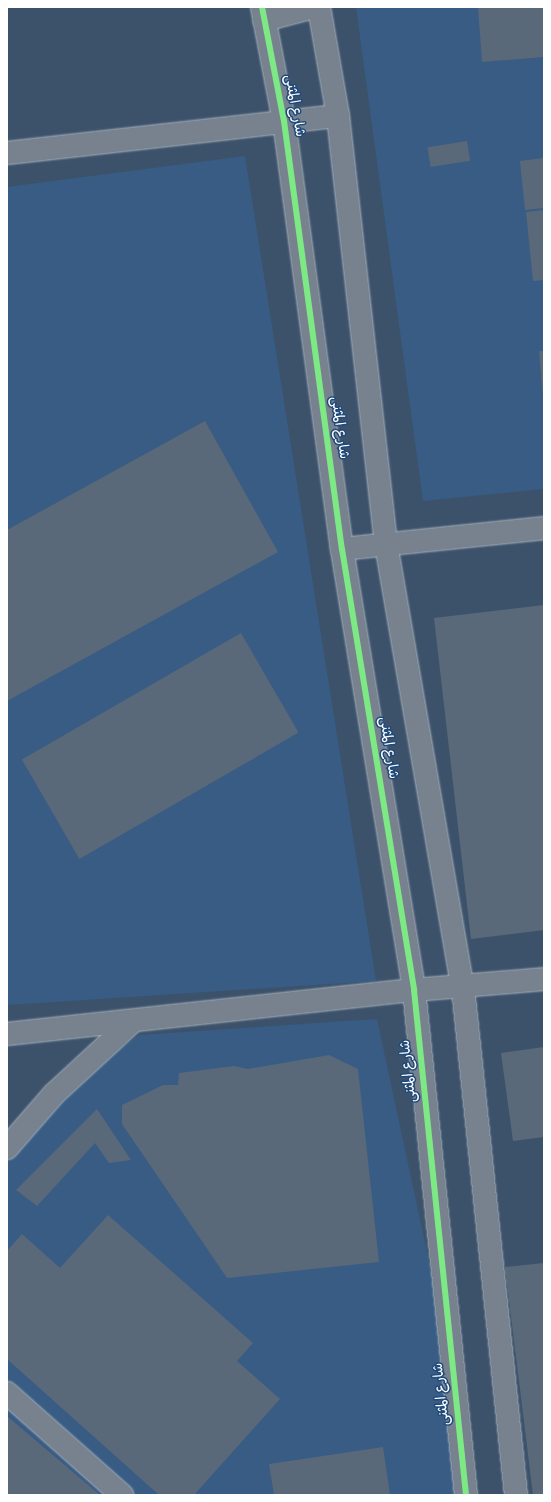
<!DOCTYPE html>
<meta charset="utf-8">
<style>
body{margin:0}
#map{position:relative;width:551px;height:1502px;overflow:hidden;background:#3c526b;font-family:"Gochi Hand","Playpen Sans Arabic",sans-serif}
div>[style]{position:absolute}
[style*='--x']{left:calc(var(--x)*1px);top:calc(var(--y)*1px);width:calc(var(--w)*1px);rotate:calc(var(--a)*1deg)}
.built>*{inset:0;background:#385c84}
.building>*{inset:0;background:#59697a;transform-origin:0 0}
.roads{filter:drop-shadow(0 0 1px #a7b1bc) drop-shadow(0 0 1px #a7b1bc)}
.street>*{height:22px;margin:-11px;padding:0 11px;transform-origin:11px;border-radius:11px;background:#77828e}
.secondary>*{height:22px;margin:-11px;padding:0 11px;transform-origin:11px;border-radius:11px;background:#77828e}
.cycleway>*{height:6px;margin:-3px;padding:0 3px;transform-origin:3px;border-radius:3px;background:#7ce984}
span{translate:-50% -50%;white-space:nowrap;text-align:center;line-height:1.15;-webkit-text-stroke:3px #1f4a7a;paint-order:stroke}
.street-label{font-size:14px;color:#fff}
.frame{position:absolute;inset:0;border:8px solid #fff;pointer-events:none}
</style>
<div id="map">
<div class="built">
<div style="clip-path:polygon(356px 7px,544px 7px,544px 489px,423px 501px)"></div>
<div style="clip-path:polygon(245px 156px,376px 981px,7px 1005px,7px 187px)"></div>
<div style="clip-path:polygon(377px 1019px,451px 1364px,466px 1495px,7px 1495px,7px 1148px,54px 1094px,139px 1035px)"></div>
</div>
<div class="building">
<div style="clip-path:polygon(478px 7px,544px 7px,544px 57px,482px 62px)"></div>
<div style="left:467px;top:141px;width:20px;height:40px;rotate:81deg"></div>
<div style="clip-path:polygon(544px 158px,544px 208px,525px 210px,520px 161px)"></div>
<div style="clip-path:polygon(544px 210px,544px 280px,533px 281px,526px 212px)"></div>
<div style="clip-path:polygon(539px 351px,544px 351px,544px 396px,543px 396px)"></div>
<div style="clip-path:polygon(205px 421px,278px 552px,7px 701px,7px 530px)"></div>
<div style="clip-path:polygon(544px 605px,544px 930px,471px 939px,434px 618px)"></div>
<div style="left:241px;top:633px;width:115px;height:253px;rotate:60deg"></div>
<div style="clip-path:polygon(544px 1047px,544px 1137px,513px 1141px,501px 1053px)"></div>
<div style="clip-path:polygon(329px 1055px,358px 1069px,379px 1262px,227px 1278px,122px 1124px,122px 1105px,163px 1085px,178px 1085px,179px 1073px,234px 1066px,248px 1069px)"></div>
<div style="clip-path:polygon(97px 1109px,131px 1160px,109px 1163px,95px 1143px,37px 1206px,16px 1190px)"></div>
<div style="clip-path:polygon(108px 1215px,253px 1343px,237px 1361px,280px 1399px,194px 1495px,159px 1495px,7px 1359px,7px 1251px,22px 1234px,60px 1268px)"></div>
<div style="clip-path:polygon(544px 1263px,544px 1495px,533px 1495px,505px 1267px)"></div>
<div style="clip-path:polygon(7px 1416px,100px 1495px,7px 1495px)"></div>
<div style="clip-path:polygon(383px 1447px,390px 1495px,274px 1495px,269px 1464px)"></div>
</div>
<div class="roads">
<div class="street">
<div style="--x:7;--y:153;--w:333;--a:-6.4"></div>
<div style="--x:342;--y:549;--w:203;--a:-5.9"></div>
<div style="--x:7;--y:1034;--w:409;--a:-6.2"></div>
<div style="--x:414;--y:990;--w:130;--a:-4.8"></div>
<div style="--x:7;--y:1148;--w:72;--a:-49"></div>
<div style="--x:54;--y:1094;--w:106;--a:-42.7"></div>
<div style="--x:7;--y:1393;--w:154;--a:41.6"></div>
</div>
<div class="secondary">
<div style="--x:262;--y:7;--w:116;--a:79.1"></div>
<div style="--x:284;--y:121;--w:432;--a:82.3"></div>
<div style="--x:342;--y:549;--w:447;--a:80.7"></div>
<div style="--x:414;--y:990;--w:508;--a:84.12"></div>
<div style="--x:319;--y:7;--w:111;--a:80.1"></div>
<div style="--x:338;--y:116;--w:431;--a:83.6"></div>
<div style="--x:386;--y:544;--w:451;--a:80.2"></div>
<div style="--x:463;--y:988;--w:510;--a:84.03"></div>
<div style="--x:264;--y:20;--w:52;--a:-14.6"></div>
</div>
</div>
<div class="cycleway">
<div style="--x:262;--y:7;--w:116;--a:79.1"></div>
<div style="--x:284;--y:121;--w:432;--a:82.3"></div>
<div style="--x:342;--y:549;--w:447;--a:80.7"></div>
<div style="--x:414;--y:990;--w:508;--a:84.12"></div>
</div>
<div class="street-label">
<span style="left:293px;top:106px;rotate:80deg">شارع المثنى</span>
<span style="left:338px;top:428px;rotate:82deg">شارع المثنى</span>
<span style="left:387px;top:748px;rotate:81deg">شارع المثنى</span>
<span style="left:410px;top:1071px;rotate:-96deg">شارع المثنى</span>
<span style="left:443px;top:1394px;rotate:-96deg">شارع المثنى</span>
</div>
<div class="frame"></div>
</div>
